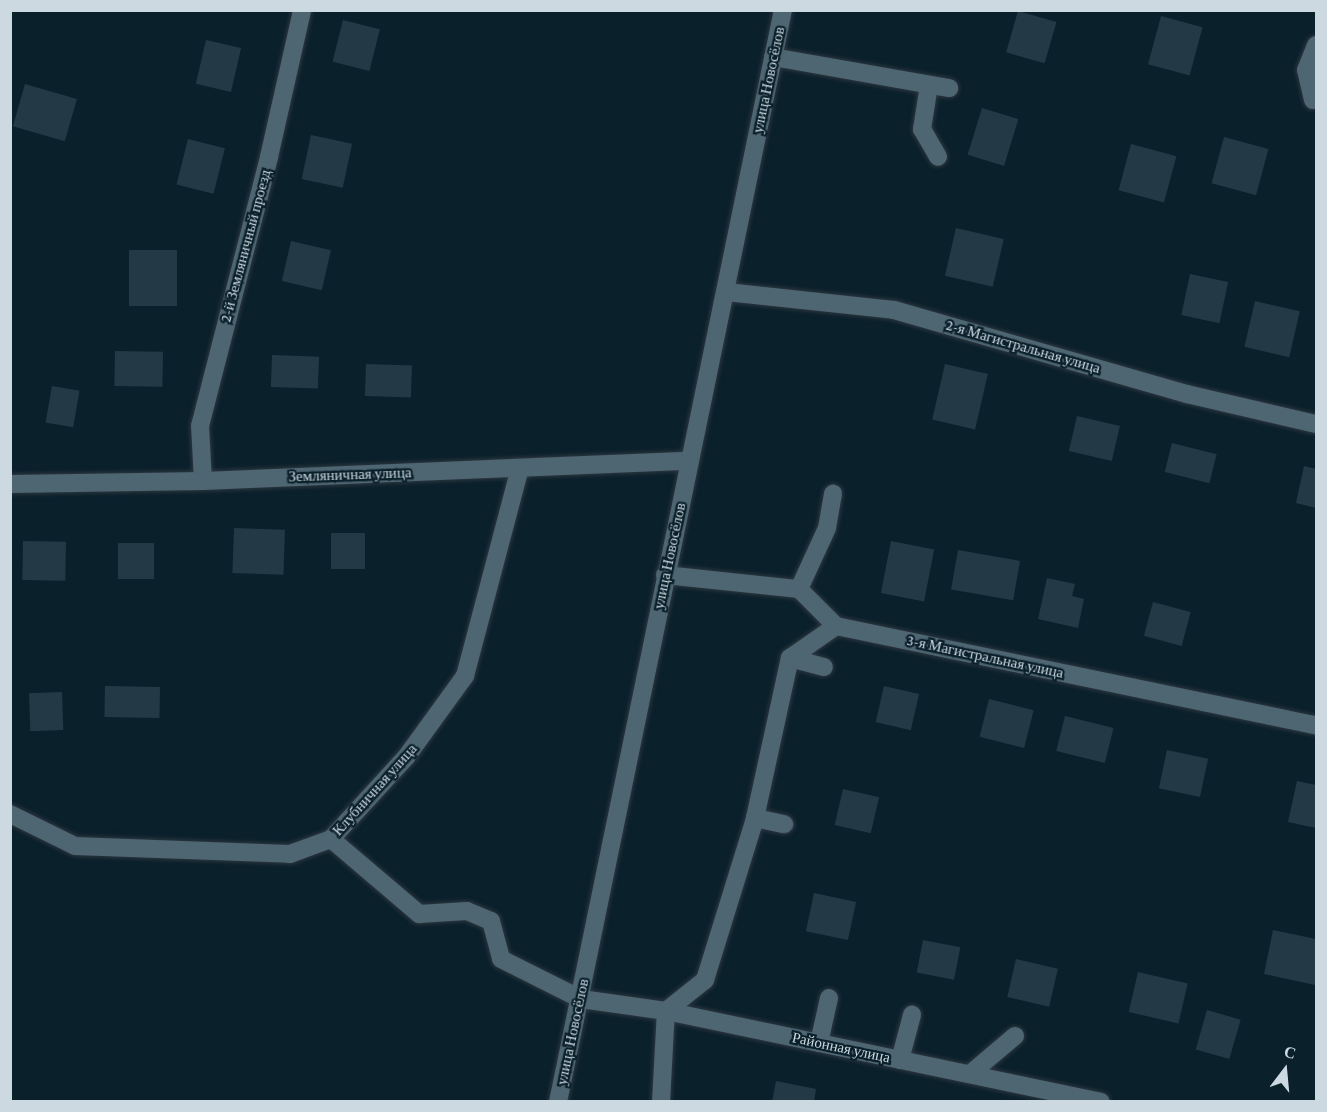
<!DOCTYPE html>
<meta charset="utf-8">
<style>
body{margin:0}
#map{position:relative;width:1327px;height:1112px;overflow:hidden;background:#0a202b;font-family:"Crimson Pro",serif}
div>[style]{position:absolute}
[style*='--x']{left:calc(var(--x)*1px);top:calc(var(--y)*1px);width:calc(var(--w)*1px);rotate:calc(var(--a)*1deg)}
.building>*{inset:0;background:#243946;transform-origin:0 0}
.roads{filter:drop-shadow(0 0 2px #2d3740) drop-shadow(0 0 2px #2d3740)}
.minor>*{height:18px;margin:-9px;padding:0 9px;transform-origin:9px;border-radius:9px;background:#4e6572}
span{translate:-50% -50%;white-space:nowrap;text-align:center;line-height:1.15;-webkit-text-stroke:4.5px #0a202b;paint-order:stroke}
.street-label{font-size:15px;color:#ccd9e1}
.frame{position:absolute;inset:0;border:12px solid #ccd9e1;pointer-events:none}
.north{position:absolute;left:1255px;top:1040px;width:60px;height:60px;-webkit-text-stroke:4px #0a202b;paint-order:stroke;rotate:16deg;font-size:16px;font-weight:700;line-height:24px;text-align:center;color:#ccd9e1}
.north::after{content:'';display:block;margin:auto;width:21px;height:27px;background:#ccd9e1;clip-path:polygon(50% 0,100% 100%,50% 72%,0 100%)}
</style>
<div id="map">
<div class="building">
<div style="left:1018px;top:11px;width:40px;height:43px;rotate:16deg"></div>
<div style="left:1161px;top:16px;width:43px;height:50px;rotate:15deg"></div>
<div style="left:343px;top:20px;width:38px;height:43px;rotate:14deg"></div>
<div style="left:206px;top:40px;width:36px;height:45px;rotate:13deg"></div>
<div style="left:25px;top:84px;width:54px;height:44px;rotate:16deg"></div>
<div style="left:982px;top:108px;width:38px;height:49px;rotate:17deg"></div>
<div style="left:311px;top:135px;width:42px;height:45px;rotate:12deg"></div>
<div style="left:1224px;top:137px;width:46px;height:48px;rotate:15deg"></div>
<div style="left:188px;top:139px;width:38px;height:47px;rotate:14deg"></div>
<div style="left:1131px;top:144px;width:47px;height:48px;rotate:15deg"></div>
<div style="left:956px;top:228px;width:49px;height:49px;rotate:13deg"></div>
<div style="left:291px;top:241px;width:41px;height:41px;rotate:13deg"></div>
<div style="left:129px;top:250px;width:48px;height:56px"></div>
<div style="left:1190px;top:274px;width:39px;height:42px;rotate:12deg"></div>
<div style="left:1255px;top:301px;width:46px;height:47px;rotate:13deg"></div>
<div style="left:115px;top:351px;width:48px;height:35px;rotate:1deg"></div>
<div style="left:272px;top:355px;width:47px;height:32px;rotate:2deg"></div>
<div style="left:366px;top:364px;width:46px;height:32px;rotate:2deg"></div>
<div style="left:945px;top:364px;width:44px;height:57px;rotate:13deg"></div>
<div style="left:52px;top:386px;width:28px;height:37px;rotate:10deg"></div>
<div style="left:1077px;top:416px;width:44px;height:36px;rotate:13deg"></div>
<div style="left:1172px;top:443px;width:46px;height:30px;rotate:14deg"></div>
<div style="clip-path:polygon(1304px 466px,1316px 469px,1316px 508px,1296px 503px)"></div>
<div style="left:234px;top:528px;width:51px;height:45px;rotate:2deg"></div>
<div style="left:331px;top:533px;width:34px;height:36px"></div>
<div style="left:23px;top:541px;width:43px;height:39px;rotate:1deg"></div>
<div style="left:891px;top:541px;width:44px;height:53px;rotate:11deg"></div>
<div style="left:154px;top:543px;width:36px;height:36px;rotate:90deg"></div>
<div style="left:958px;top:550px;width:63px;height:40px;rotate:10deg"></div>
<div style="clip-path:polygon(1047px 578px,1075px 584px,1072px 596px,1084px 599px,1078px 628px,1038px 619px)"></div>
<div style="left:1153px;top:602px;width:39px;height:35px;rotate:15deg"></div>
<div style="left:105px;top:686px;width:55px;height:31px;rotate:1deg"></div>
<div style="left:884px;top:686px;width:36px;height:37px;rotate:13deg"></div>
<div style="left:62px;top:692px;width:38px;height:33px;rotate:88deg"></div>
<div style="left:989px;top:699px;width:46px;height:39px;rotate:14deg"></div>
<div style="left:1065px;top:716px;width:50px;height:36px;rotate:14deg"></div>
<div style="left:1167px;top:750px;width:42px;height:39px;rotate:12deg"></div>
<div style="clip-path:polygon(1297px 781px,1316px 785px,1316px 828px,1288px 822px)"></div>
<div style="left:843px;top:789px;width:37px;height:37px;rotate:13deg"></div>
<div style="left:814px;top:893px;width:43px;height:39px;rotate:12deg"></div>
<div style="clip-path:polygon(1273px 930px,1316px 939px,1315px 985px,1264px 974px)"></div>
<div style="left:923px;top:940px;width:38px;height:33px;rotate:11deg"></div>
<div style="left:1016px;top:959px;width:43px;height:39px;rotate:13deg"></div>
<div style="left:1138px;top:972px;width:51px;height:41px;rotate:13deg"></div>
<div style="left:1207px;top:1010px;width:35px;height:41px;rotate:16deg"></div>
<div style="clip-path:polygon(776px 1081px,816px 1089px,814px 1102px,772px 1102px)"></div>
</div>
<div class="roads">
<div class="minor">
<div style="--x:773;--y:57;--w:179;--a:10"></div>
<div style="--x:929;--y:85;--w:45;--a:99"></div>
<div style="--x:922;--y:129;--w:32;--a:60"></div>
<div style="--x:1313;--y:100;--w:31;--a:-103"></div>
<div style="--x:1306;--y:70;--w:27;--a:-68"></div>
<div style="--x:726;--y:292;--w:169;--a:6.1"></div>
<div style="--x:894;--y:310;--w:305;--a:16"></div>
<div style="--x:1187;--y:394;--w:132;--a:13.1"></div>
<div style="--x:203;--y:481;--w:55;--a:-93.1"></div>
<div style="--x:200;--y:426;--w:278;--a:-75.6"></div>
<div style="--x:269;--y:157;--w:151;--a:-77.3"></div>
<div style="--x:10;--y:484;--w:193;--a:-0.9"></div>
<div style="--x:203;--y:481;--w:486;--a:-2.4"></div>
<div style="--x:665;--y:575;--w:135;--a:6"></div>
<div style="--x:799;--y:589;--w:52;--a:45"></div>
<div style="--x:836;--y:626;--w:490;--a:11.7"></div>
<div style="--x:799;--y:589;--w:67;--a:-65.3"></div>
<div style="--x:827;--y:528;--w:35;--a:-80"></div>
<div style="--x:790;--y:658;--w:35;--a:15"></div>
<div style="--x:10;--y:814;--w:72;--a:26.2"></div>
<div style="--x:75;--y:846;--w:215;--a:2.1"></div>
<div style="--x:290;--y:854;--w:44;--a:-20.1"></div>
<div style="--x:331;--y:839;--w:113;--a:-47.5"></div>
<div style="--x:407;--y:756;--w:99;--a:-54.1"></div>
<div style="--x:465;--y:676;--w:215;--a:-75.2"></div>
<div style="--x:755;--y:818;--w:30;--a:12"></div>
<div style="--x:331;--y:839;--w:116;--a:40.4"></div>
<div style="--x:419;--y:914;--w:48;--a:-3.6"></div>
<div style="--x:467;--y:911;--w:26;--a:23"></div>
<div style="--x:491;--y:921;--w:39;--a:75"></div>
<div style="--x:501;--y:959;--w:89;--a:26.6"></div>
<div style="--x:581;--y:999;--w:86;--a:8"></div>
<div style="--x:666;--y:1011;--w:444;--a:11.8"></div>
<div style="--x:819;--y:1043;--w:46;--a:-77.5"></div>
<div style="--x:900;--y:1060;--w:47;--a:-75.1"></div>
<div style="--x:970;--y:1074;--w:59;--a:-40.2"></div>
<div style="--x:558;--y:1102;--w:1115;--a:-78.36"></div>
<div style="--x:661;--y:1102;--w:91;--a:-86.9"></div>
<div style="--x:666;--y:1011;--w:50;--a:-38.5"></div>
<div style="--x:705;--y:980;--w:170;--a:-72.8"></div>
<div style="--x:755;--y:818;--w:164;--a:-77.7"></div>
<div style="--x:790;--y:658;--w:56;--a:-34.8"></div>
</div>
</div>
<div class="street-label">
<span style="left:769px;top:80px;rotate:-78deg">улица Новосёлов</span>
<span style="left:246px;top:246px;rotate:-75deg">2-й Земляничный проезд</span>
<span style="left:1023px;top:347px;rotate:16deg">2-я Магистральная улица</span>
<span style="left:350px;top:475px;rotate:-2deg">Земляничная улица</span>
<span style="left:670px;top:556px;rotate:-78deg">улица Новосёлов</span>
<span style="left:985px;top:657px;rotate:12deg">3-я Магистральная улица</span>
<span style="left:375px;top:790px;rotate:-48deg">Клубничная улица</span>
<span style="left:573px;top:1032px;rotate:-78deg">улица Новосёлов</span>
<span style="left:841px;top:1048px;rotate:12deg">Районная улица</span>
</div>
<div class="frame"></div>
<div class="north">С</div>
</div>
